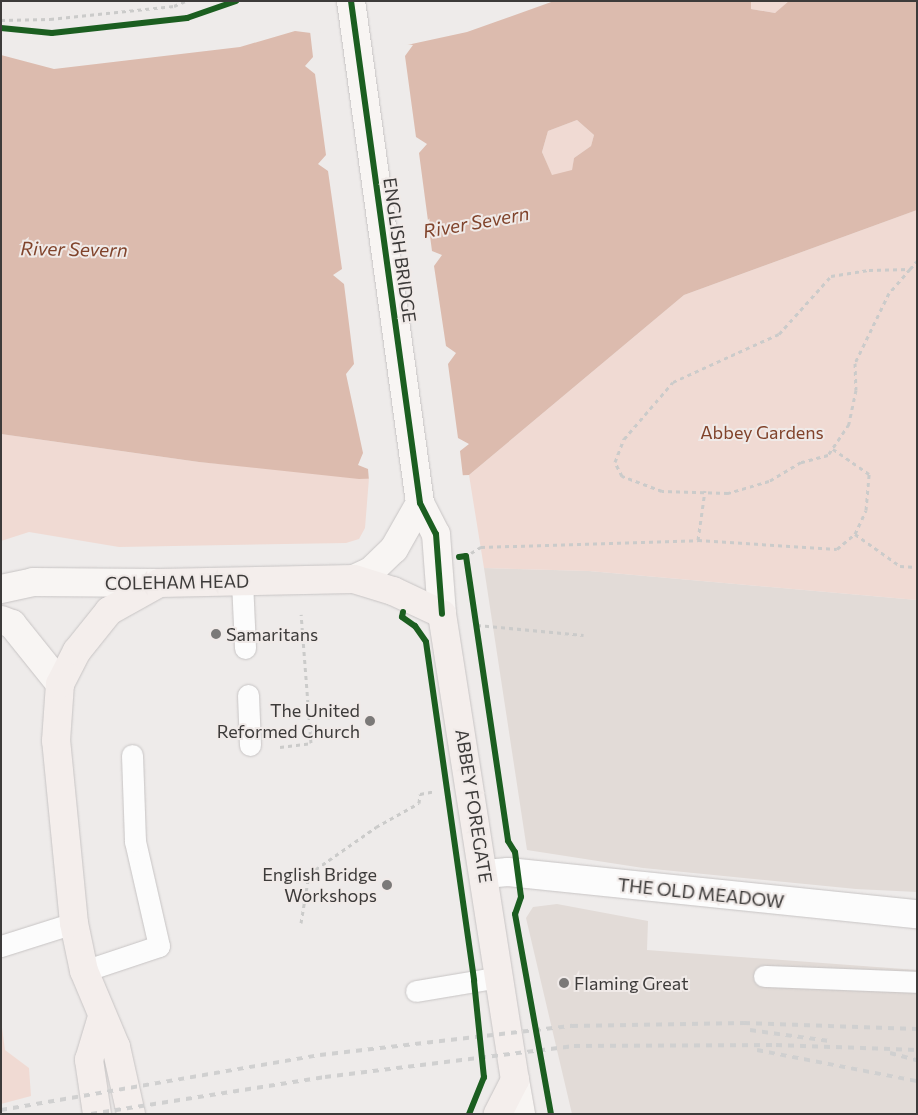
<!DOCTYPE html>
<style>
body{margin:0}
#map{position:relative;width:918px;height:1115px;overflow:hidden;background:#eeebea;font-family:Commissioner,sans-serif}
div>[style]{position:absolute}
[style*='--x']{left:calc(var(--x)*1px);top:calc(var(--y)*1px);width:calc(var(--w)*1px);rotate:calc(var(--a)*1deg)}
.built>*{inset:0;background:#e2dbd7}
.green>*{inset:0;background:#f0dad3}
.water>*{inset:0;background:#dcbbae}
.pier>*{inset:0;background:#eeebea}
.path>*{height:3px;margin-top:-1.5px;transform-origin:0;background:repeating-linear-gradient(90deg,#cbcbca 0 4px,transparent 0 8px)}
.roads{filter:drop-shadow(0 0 1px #c7c4c4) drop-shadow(0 0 1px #c7c4c4)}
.lane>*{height:21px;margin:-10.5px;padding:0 10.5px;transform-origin:10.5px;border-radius:10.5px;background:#fcfcfc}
.street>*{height:28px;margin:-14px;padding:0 14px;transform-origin:14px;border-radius:14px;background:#fcfcfc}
.secondary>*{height:28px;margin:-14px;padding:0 14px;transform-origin:14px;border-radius:14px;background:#f8f5f3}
.primary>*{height:28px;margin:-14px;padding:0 14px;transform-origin:14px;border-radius:14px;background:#f4eeec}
.rail>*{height:4px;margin-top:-2px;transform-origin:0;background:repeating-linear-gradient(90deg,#d0d0d0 0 6px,transparent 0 12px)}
.cycleway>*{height:6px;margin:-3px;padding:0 3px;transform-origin:3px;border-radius:3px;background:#1b5e20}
.dots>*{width:14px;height:14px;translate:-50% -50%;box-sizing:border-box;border:2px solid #f0eae8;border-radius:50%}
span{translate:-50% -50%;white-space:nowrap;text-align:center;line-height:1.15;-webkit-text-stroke:4px #f0eae8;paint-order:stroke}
.street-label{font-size:18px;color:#3d3b3a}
.park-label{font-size:18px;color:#80432b}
.poi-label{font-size:18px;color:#3d3b3a}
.left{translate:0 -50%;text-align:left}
.right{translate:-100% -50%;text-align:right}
.water-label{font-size:19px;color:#80432b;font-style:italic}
.frame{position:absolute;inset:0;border:2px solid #3d3b3a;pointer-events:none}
</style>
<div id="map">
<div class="built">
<div style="clip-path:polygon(484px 568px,589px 571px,917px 600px,917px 892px,856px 889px,643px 868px,527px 850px)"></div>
<div style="clip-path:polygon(557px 904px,648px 921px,647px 950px,917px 970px,917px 1114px,572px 1114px,526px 918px,533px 907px)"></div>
</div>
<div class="green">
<div style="clip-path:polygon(751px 1px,789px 1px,789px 5px,775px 13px,751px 9px)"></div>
<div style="clip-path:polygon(577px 120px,594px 135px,591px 146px,574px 158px,572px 171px,552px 176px,542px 152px,548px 131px)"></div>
<div style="clip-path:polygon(917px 210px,917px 600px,589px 571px,484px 568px,469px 475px,684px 295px)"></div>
<div style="clip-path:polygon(1px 434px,199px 462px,369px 478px,365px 528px,359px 539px,346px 543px,119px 547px,29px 532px,1px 541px)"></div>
<div style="clip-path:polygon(1px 1020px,5px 1050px,29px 1068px,31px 1096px,1px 1104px)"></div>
</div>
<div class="water">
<div style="clip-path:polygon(evenodd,554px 1px,751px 1px,751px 9px,775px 13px,789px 1px,917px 1px,917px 210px,684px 295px,469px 475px,359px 479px,199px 462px,1px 434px,1px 55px,54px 69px,240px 47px,295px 31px,407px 45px,467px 32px,554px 1px,577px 120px,594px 135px,591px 146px,574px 158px,572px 170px,552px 175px,542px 152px,548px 131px,577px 120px)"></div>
</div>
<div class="pier">
<div style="clip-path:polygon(310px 31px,413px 45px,405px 56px,416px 137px,427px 144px,419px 153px,432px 251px,442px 255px,434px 266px,446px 346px,456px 353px,448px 364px,458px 438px,469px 444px,460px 451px,463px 477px,369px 481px,368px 469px,358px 465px,363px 453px,346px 374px,354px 364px,344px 284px,333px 275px,342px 269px,328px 171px,318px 164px,326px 155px,315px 74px,305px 66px,313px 57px)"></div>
</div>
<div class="path">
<div style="--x:1;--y:20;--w:49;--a:-1.2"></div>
<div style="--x:50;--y:19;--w:125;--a:-6"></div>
<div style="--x:174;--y:6;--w:13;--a:-23"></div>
<div style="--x:910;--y:269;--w:32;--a:131"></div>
<div style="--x:889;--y:293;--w:78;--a:115.9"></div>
<div style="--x:855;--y:363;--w:27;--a:88"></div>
<div style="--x:856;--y:390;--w:35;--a:102"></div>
<div style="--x:849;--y:424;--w:37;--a:124"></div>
<div style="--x:828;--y:455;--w:28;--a:165"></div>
<div style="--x:801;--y:462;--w:37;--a:149"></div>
<div style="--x:769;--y:481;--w:43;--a:163.7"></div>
<div style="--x:728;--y:493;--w:66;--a:-178.3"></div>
<div style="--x:662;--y:491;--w:43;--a:-159.4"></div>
<div style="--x:622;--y:476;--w:16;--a:-117"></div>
<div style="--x:615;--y:462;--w:25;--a:-69"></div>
<div style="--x:624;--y:439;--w:75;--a:-49.3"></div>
<div style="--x:673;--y:382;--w:116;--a:-24.4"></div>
<div style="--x:779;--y:334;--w:78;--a:-48.1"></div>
<div style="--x:831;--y:276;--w:38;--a:-9"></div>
<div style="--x:869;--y:270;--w:41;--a:-1.4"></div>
<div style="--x:910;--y:269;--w:11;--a:-49"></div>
<div style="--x:855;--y:534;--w:55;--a:35.4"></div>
<div style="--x:900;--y:566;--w:17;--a:3"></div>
<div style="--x:698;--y:540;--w:139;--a:3.7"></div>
<div style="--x:837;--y:549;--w:23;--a:-40"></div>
<div style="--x:855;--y:534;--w:26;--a:-65"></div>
<div style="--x:866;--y:510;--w:36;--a:-85"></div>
<div style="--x:869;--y:474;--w:44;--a:-145.2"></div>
<div style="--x:471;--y:553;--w:12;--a:-31"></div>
<div style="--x:481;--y:547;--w:217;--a:-1.8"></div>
<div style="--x:698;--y:540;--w:50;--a:-82"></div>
<div style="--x:477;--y:625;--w:107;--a:5.3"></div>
<div style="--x:280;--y:747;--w:31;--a:-7"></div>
<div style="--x:311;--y:743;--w:129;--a:-94.4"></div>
<div style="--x:301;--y:923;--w:50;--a:-80.7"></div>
<div style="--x:309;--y:874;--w:82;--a:-35"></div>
<div style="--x:376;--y:827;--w:49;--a:-29.2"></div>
<div style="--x:419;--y:803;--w:9;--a:-84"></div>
<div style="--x:420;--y:794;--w:16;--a:-11"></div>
</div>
<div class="roads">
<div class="lane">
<div style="--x:242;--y:581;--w:67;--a:87.4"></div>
<div style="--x:248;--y:695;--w:50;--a:87.7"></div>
<div style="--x:1;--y:946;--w:77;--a:-17.5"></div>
<div style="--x:84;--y:971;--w:79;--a:-18.4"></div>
<div style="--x:159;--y:946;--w:108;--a:-102.9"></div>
<div style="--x:135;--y:841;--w:86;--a:-92"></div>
<div style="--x:764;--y:976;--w:153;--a:2.2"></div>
<div style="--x:416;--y:991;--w:85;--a:-9.5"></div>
</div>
<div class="street">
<div style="--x:485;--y:874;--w:23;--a:-5"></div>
<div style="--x:508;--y:872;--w:411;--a:5.9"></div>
</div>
<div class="secondary">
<div style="--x:351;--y:1;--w:507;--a:82.17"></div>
<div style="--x:420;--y:503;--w:35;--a:63"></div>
<div style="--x:436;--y:534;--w:80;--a:85.7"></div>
<div style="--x:354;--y:579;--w:19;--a:-25"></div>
<div style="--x:371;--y:571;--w:32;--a:-44"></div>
<div style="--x:394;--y:549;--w:53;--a:-60.5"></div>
<div style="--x:1;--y:589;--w:33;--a:-12"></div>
<div style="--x:33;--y:582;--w:126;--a:0.5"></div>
<div style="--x:1;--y:620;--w:12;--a:20"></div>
<div style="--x:12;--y:624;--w:77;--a:51.3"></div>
<div style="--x:515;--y:1080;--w:35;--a:80"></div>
</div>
<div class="primary">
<div style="--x:97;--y:1114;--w:55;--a:-98.4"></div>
<div style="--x:89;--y:1060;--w:45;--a:-73.2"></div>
<div style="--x:131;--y:1114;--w:69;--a:-102.6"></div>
<div style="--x:116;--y:1047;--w:82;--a:-112.8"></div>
<div style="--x:84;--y:971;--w:49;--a:-101.8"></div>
<div style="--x:74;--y:923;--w:183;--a:-95.6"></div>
<div style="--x:56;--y:741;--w:57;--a:-86"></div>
<div style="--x:60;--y:684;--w:37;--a:-63"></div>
<div style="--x:77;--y:651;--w:51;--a:-51.3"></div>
<div style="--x:109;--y:611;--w:57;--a:-29.2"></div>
<div style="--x:159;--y:583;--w:195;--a:-1.2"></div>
<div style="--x:354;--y:579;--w:41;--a:17.1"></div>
<div style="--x:393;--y:591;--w:54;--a:25.1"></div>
<div style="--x:442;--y:614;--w:472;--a:81.1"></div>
<div style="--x:515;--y:1080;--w:38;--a:117"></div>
</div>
</div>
<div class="rail">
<div style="--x:750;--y:1030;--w:80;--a:7.9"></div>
<div style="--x:757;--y:1050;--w:163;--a:11"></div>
<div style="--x:890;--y:1053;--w:28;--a:15"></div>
<div style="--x:1;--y:1110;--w:324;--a:-9.8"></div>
<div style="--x:320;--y:1055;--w:254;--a:-6.6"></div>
<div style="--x:572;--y:1026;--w:172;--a:-1"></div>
<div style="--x:744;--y:1023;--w:173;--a:2"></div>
<div style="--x:91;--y:1114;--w:237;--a:-9"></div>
<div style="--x:325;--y:1077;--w:251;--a:-7.1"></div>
<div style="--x:574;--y:1046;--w:202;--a:-0.3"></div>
<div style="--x:776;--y:1045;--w:141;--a:2"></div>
</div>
<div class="cycleway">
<div style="--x:351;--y:1;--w:507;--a:82.17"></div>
<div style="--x:420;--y:503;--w:35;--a:63"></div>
<div style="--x:436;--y:534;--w:80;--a:85.7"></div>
<div style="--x:1;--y:28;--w:51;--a:5.6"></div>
<div style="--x:52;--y:33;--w:136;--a:-6.3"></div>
<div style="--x:187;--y:18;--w:52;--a:-19.1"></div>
<div style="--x:459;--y:557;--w:7;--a:-8"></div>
<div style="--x:466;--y:556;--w:288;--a:81.6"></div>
<div style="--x:508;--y:841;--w:13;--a:58"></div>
<div style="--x:515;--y:852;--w:45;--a:82.4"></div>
<div style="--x:521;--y:897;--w:18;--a:109"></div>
<div style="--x:515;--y:914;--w:203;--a:79.8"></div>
<div style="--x:403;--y:612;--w:5;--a:101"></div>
<div style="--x:402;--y:617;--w:16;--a:35"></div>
<div style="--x:415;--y:626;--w:19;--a:55"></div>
<div style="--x:426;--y:642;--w:342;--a:81.9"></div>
<div style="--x:474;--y:981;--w:97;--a:84.1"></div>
<div style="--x:484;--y:1077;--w:40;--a:112"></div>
</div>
<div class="dots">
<div style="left:216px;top:634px;background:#7b7978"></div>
<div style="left:370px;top:721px;background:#7b7978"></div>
<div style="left:387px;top:885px;background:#7b7978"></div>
<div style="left:564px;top:983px;background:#7b7978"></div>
</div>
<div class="street-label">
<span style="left:400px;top:250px;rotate:82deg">ENGLISH BRIDGE</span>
<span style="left:177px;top:582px;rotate:-1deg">COLEHAM HEAD</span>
<span style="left:474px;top:806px;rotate:81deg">ABBEY FOREGATE</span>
<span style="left:701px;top:893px;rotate:6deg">THE OLD MEADOW</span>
</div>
<div class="park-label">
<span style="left:762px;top:432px">Abbey Gardens</span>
</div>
<div class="poi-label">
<span class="left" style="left:226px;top:634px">Samaritans</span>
<span class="right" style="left:360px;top:721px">The United<br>Reformed Church</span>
<span class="right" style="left:377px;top:885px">English Bridge<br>Workshops</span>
<span class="left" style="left:574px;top:983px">Flaming Great</span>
</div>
<div class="water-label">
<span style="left:476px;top:222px;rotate:-10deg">River Severn</span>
<span style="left:74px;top:249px;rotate:1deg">River Severn</span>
</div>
<div class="frame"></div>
</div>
